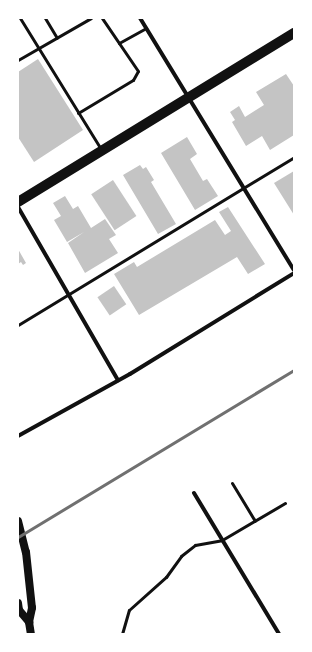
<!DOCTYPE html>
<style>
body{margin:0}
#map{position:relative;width:312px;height:652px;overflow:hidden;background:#fff;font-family:"Fira Sans",sans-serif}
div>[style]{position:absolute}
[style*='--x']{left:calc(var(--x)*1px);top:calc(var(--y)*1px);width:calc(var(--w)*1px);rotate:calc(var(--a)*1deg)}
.building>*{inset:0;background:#c4c4c4;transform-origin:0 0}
.service>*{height:3px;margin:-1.5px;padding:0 1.5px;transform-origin:1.5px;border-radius:1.5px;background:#111}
.minor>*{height:4px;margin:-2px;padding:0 2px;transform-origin:2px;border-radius:2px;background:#111}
.secondary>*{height:8px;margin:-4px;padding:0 4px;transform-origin:4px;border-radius:4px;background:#111}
.primary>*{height:10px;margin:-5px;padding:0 5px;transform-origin:5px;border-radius:5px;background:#111}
.rail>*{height:3px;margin:-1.5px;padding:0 1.5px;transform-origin:1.5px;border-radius:1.5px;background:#707070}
span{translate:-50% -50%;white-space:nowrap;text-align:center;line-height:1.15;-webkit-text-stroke:3.5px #fff;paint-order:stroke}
.frame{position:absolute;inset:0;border:19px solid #fff;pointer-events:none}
</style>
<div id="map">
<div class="building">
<div style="clip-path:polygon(38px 59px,83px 130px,34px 162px,18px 137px,18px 72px)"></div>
<div style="clip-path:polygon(286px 74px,294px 86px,294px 135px,270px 150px,262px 136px,246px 146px,232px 122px,235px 120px,230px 112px,239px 106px,245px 117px,264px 105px,256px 92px)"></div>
<div style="clip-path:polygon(187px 137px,197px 154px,190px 159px,203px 181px,207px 179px,218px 196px,195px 210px,161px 153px)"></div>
<div style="clip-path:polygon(140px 165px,143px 169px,146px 167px,154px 180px,151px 182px,176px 224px,158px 234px,123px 175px)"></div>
<div style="clip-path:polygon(294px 171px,294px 215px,274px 183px)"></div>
<div style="left:113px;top:180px;width:43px;height:26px;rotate:57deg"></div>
<div style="clip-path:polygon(65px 196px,73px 209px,78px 206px,91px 228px,105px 219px,116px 235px,109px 239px,118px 253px,85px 273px,68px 243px,84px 232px,67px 242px,54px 220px,61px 216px,53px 203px)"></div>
<div style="clip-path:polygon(228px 207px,265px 264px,248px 274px,237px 257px,139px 315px,114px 274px,134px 262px,137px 267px,215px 220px,225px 235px,231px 231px,219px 212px)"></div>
<div style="clip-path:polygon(18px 249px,26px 263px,23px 265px,21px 262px,18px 264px)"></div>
<div style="left:114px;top:286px;width:22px;height:20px;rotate:56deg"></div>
</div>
<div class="service">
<div style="--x:20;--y:18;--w:154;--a:58.3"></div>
<div style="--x:45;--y:18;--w:23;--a:59"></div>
<div style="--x:119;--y:43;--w:31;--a:-29"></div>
<div style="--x:18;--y:60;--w:84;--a:-29.9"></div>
<div style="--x:78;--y:113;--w:64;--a:-31"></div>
<div style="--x:133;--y:80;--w:10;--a:-61"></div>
<div style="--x:138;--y:71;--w:64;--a:-124.2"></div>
<div style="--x:18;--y:325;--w:323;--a:-31.3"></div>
<div style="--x:232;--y:483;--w:44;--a:58.8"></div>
<div style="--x:122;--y:634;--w:25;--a:-74"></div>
<div style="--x:129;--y:610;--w:50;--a:-41.7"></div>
<div style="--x:166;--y:577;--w:26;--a:-54"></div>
<div style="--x:181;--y:556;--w:18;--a:-38"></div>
<div style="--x:195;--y:545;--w:27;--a:-10"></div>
<div style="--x:222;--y:540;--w:73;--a:-30.4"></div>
</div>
<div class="minor">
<div style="--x:140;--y:18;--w:295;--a:58.6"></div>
<div style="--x:18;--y:207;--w:200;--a:60"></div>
<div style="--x:18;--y:436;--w:128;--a:-29"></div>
<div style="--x:130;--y:374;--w:193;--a:-31.6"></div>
<div style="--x:194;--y:493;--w:165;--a:58.9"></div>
</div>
<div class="secondary">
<div style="--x:18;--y:521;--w:32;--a:76"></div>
<div style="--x:26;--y:552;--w:56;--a:83.9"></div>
<div style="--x:32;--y:608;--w:14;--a:102"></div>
<div style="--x:29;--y:622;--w:12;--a:81"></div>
<div style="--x:18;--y:603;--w:7;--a:82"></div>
<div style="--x:19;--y:610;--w:16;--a:50"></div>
</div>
<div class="primary">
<div style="--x:18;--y:202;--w:324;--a:-31.5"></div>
</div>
<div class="rail">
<div style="--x:18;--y:537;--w:323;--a:-31.2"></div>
</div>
<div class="frame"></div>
</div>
